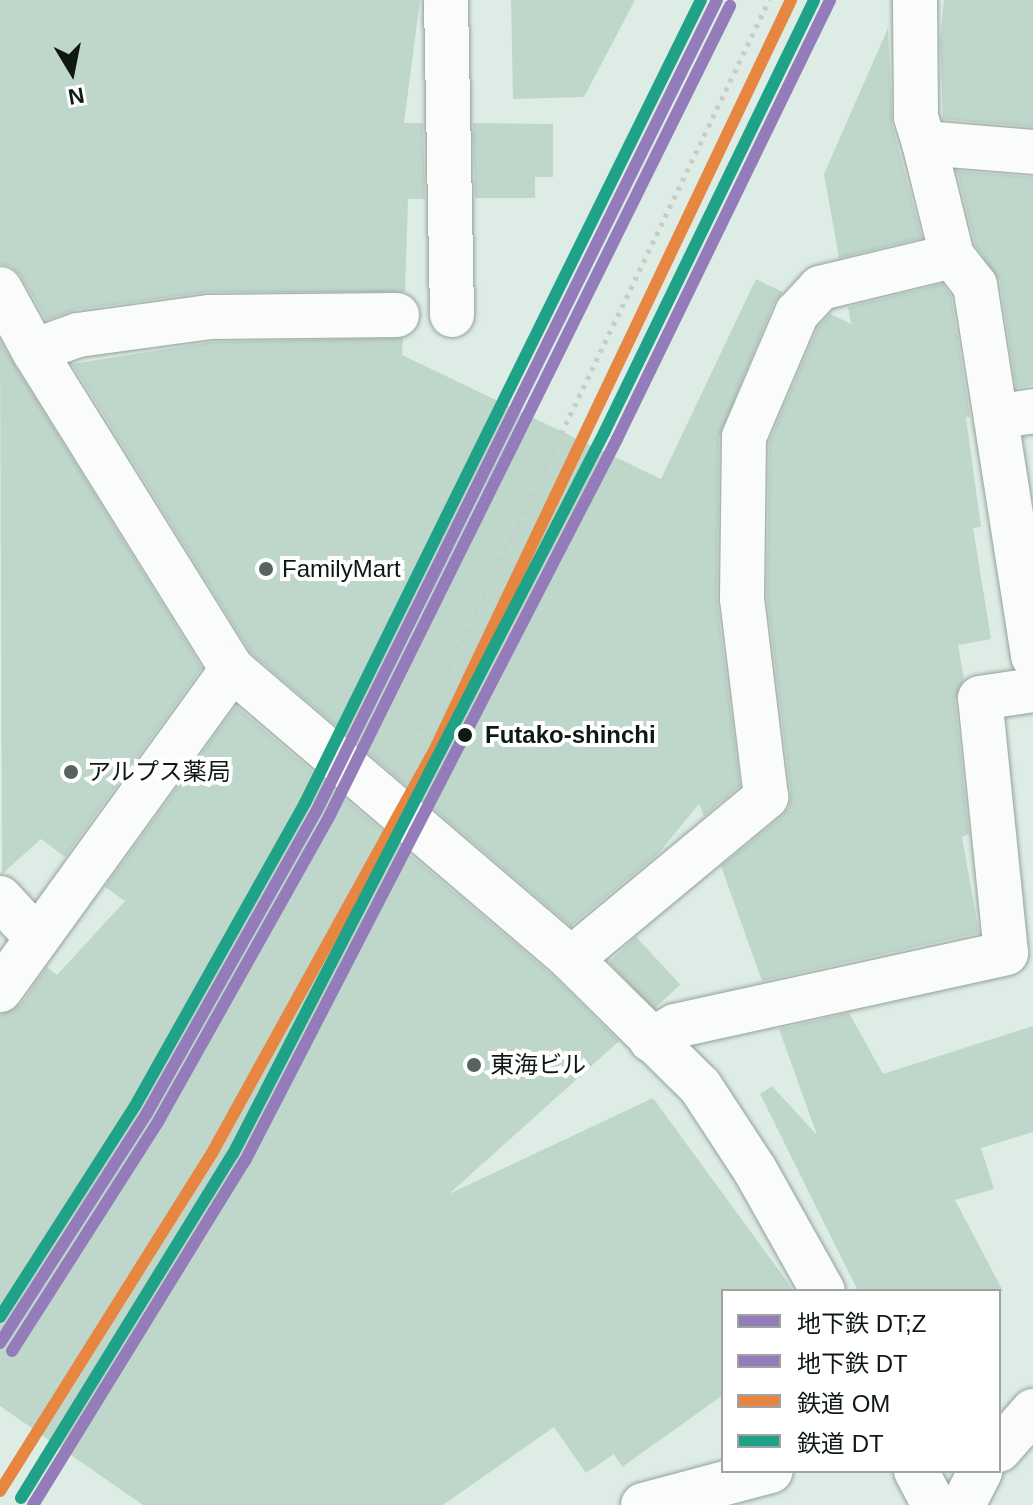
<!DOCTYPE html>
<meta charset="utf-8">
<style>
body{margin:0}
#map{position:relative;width:1033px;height:1505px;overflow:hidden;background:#ddede5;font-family:Arial,"Noto Sans JP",sans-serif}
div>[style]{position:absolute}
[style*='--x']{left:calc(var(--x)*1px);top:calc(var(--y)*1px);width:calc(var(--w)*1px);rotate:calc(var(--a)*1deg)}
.building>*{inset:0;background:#bfd6cb;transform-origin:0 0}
.path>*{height:5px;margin-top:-2.5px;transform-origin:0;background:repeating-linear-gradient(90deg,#c7cdc9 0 4px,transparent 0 10px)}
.roads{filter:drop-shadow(0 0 2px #95a19b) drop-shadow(0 0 2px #95a19b)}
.minor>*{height:44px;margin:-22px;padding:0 22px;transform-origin:22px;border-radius:22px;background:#fafcfb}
.rail-1>*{height:12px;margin:-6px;padding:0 6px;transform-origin:6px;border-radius:6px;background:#e68641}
.rail-2>*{height:12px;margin:-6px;padding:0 6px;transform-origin:6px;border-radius:6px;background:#20a288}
.metro-1>*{height:12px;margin:-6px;padding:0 6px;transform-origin:6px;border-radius:6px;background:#937cb9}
.metro-2>*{height:12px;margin:-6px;padding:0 6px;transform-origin:6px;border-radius:6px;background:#937cb9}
.dots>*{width:22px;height:22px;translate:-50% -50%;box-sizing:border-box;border:4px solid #fff;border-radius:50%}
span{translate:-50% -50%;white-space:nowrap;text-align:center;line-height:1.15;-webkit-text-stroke:8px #fff;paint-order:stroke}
.poi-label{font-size:24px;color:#0f1914}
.left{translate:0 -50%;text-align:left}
.stop-label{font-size:24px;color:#0f1914;font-weight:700}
.legend{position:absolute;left:721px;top:1289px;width:280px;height:184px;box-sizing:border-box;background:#fff;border:2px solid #9fa3a1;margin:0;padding:10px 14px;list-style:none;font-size:24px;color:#0f1914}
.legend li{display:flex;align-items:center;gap:16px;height:40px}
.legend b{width:40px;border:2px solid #9fa3a1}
.north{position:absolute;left:32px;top:32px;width:80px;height:80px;-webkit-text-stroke:6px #fff;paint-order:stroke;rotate:170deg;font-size:22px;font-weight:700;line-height:32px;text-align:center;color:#0f1914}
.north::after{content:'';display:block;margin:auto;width:28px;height:36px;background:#0f1914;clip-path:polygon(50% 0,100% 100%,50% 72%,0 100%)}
</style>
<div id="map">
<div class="building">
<div style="clip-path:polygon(0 0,420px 0,404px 123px,423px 123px,425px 199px,408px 199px,405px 292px,209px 292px,75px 310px,46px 320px,21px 276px,12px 267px,0 264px)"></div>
<div style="clip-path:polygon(511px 0,635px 0,584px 97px,513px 99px)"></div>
<div style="clip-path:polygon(944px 0,1033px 0,1033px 127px,943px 119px,940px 39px)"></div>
<div style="clip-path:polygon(888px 28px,892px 124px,922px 238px,839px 258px,824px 174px)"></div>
<div style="clip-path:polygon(473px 123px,553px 124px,553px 177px,535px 177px,535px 198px,475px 198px)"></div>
<div style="clip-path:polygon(957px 171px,1033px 177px,1033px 385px,1016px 388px,1000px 281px,975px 245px)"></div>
<div style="clip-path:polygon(756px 279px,783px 292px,774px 303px,719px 437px,717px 602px,740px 786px,704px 816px,699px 804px,658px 854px,571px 926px,251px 653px,72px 364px,211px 342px,403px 338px,402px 355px,661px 479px)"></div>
<div style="clip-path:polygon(942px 284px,951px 295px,970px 417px,966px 417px,981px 527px,973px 528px,991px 639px,958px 645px,964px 679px,955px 700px,969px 834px,962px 837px,979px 933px,762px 981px,721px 866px,782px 816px,789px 807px,791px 795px,767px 598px,769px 442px,818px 327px,830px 314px,851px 324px,848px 307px)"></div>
<div style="clip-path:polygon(0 341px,202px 668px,65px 857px,41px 839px,2px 874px)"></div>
<div style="clip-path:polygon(236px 706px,554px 977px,619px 1041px,449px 1194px,653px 1098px,794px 1291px,723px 1291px,723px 1395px,622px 1467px,614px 1454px,586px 1473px,554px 1427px,443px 1505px,143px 1505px,0 1406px,0 1015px,20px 1005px,47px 967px,57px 975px,125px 901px,105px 887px)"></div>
<div style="left:636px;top:937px;width:65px;height:37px;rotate:47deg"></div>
<div style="clip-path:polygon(849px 1013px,883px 1074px,1033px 1026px,1033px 1132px,981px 1148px,994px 1189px,955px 1200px,1003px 1291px,858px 1291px,760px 1094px,772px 1086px,817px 1135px,779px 1029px)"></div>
</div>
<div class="path">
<div style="--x:410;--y:749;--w:831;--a:-64.39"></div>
</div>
<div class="roads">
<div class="minor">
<div style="--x:446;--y:0;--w:315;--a:88.9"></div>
<div style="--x:915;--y:0;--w:117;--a:89.5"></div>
<div style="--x:916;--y:117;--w:27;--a:73"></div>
<div style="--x:952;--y:256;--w:37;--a:52"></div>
<div style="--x:975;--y:285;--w:376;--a:81.1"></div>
<div style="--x:0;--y:289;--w:71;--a:61.3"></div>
<div style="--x:34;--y:351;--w:375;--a:58.1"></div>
<div style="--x:232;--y:669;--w:446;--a:40.5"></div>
<div style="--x:571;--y:959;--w:181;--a:44.6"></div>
<div style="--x:700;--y:1086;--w:100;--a:56.8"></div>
<div style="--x:755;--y:1170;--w:139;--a:60.7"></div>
<div style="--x:34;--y:351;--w:47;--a:-20"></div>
<div style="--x:78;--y:335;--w:132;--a:-7.8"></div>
<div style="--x:209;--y:317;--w:188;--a:-0.6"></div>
<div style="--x:996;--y:417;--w:37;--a:-9"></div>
<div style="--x:0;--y:898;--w:54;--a:47.2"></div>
<div style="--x:571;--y:959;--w:254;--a:-39.7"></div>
<div style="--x:766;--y:797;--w:199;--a:-96.9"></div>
<div style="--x:742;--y:599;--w:162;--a:-89.3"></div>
<div style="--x:744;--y:437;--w:135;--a:-66.9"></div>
<div style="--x:797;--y:313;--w:34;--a:-47"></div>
<div style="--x:820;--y:288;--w:136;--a:-13.6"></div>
<div style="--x:952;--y:256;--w:116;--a:-103.9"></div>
<div style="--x:924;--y:143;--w:109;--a:4.7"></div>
<div style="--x:0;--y:990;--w:396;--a:-54.1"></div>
<div style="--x:651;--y:1040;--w:28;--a:-30"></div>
<div style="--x:675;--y:1026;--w:339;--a:-12.4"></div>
<div style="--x:1006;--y:953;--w:256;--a:-95.8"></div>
<div style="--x:980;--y:698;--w:54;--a:-8.6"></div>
<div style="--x:999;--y:1450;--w:52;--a:-48.9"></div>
<div style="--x:916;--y:1471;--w:38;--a:62"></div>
<div style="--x:643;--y:1505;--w:132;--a:-14.9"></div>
<div style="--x:963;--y:1505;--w:38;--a:-63"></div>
</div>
</div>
<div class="rail-1">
<div style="--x:0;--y:1491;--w:399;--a:-57.9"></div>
<div style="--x:212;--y:1153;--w:457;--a:-61.1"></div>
<div style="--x:433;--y:753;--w:834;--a:-64.57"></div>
</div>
<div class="rail-2">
<div style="--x:0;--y:1317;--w:250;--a:-57.4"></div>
<div style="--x:135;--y:1106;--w:347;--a:-60.7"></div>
<div style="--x:305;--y:803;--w:895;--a:-63.75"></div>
<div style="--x:21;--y:1498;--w:404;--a:-58.4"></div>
<div style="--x:233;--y:1154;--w:811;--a:-62.77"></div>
<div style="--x:604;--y:433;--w:481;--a:-64.1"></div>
</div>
<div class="metro-1">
<div style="--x:0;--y:1343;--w:273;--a:-57.4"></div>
<div style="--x:147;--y:1113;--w:347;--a:-60.7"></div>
<div style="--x:317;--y:810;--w:903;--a:-63.72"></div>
<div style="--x:33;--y:1505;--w:404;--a:-58.4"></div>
<div style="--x:245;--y:1161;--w:812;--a:-62.74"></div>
<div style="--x:617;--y:439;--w:488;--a:-64.1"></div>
</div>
<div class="metro-2">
<div style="--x:12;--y:1351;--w:274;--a:-57.5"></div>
<div style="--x:159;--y:1120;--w:347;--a:-60.7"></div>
<div style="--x:329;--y:817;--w:905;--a:-63.69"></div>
</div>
<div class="dots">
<div style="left:266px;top:569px;background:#57635d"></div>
<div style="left:465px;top:735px;background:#0f1914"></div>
<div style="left:71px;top:772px;background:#57635d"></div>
<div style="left:474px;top:1065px;background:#57635d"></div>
</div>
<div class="poi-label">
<span class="left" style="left:282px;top:569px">FamilyMart</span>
<span class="left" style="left:87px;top:772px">アルプス薬局</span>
<span class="left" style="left:490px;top:1065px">東海ビル</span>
</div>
<div class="stop-label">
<span class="left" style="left:485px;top:735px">Futako-shinchi</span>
</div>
<ul class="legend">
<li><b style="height:10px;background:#937cb9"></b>地下鉄 DT;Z</li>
<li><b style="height:10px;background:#937cb9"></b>地下鉄 DT</li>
<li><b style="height:10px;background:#e68641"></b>鉄道 OM</li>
<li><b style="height:10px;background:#20a288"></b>鉄道 DT</li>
</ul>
<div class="north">N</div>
</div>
